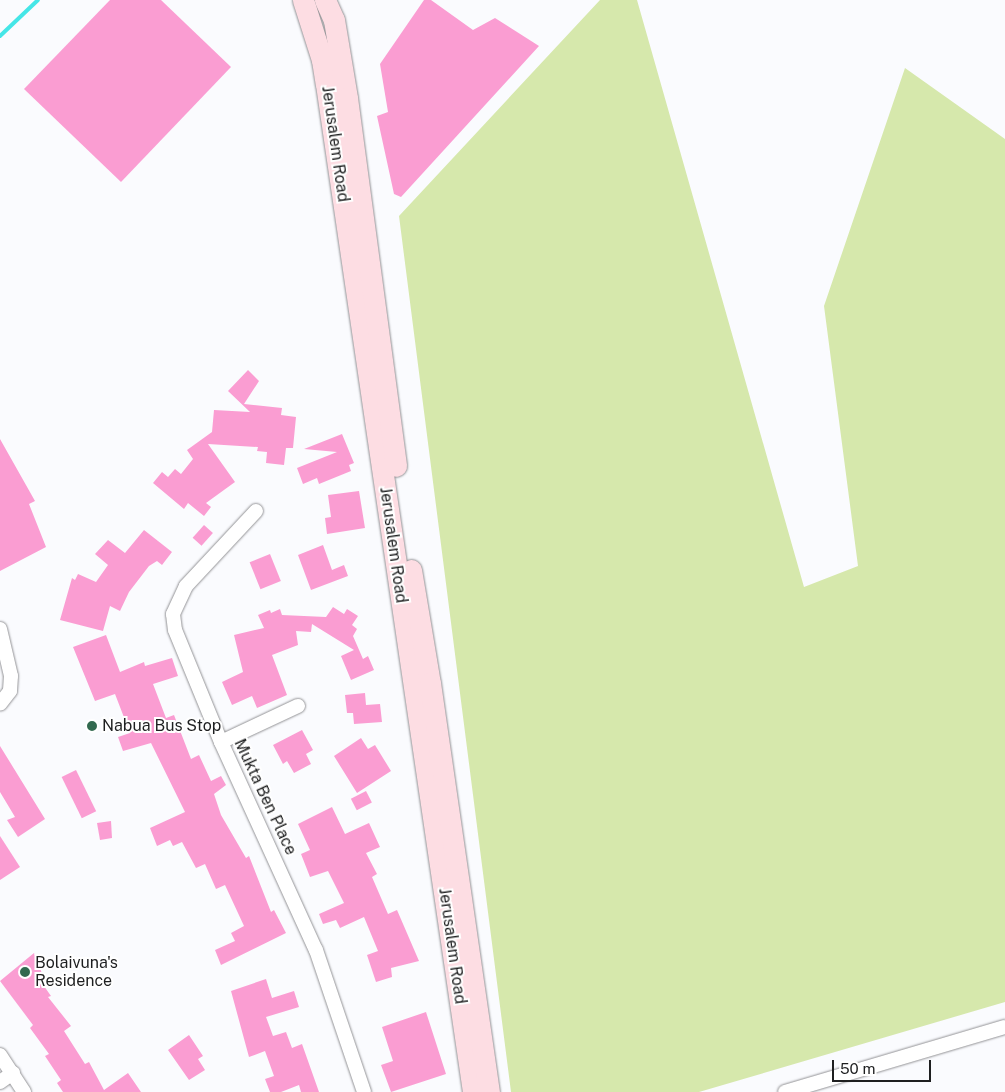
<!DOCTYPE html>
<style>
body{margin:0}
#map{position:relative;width:1005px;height:1092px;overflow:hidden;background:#fafbfe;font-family:"Public Sans",sans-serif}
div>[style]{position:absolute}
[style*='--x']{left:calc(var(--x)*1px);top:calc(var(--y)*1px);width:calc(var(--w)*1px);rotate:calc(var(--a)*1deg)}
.green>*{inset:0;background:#d6e8ac}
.stream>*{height:4px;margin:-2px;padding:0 2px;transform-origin:2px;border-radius:2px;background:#45e6e7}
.building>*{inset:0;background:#fa9dd2;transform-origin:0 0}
.roads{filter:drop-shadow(0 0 1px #939396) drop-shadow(0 0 1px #939396)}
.minor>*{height:14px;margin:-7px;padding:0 7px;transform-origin:7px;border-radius:7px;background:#fff}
.primary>*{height:21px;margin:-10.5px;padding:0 10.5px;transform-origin:10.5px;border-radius:10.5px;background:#fddde3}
.dots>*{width:14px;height:14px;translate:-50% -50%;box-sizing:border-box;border:2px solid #fff;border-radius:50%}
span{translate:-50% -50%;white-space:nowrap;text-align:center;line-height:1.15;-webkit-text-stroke:4px #fff;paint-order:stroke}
.street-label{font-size:16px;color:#1e1f20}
.poi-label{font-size:16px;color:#1e1f20}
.left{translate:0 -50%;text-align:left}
.scale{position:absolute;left:832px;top:1060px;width:99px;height:22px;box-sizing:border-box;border:2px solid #1e1f20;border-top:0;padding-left:6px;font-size:15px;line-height:18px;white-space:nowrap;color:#1e1f20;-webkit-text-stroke:4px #fff;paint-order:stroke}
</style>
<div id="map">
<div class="green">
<div style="clip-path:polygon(600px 0,637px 0,804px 587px,858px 566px,824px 306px,905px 68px,1005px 139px,1005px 1002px,699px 1092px,511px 1092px,399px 216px)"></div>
</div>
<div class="stream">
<div style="--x:0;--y:36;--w:52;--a:-43.5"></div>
</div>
<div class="building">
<div style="clip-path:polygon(110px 0,161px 0,231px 67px,121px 182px,24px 89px)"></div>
<div style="clip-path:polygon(424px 0,431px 0,473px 30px,495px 18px,539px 46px,401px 197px,394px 194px,377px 116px,388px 112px,380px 64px)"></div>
<div style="clip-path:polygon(248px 370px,259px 381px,244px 404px,282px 408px,281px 415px,296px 417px,293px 448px,286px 448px,284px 465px,266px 463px,267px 452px,257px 451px,258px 447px,208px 444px,235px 482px,206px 503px,211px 507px,204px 516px,188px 503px,184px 509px,153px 483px,162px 472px,168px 477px,175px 469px,181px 474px,193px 459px,187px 450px,212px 432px,214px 410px,250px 412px,228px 391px)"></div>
<div style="clip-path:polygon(342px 434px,354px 463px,349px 465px,351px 471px,319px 484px,317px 478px,303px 484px,297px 468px,337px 452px,304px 449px)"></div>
<div style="clip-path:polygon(0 439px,35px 501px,29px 504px,46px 547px,0 571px)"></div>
<div style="clip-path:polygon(359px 491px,365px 528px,327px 534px,325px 518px,331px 517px,328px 495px)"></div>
<div style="left:204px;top:525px;width:12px;height:17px;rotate:42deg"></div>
<div style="clip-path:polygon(144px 530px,172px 552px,162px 565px,157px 561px,149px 566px,129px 592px,120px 611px,110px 606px,103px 631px,60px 620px,72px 578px,75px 580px,78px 574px,96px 582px,108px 565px,95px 554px,108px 540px,125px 553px)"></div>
<div style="clip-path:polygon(323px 545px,332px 570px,344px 565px,348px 576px,311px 590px,298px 555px)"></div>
<div style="left:270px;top:554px;width:29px;height:22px;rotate:68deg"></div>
<div style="clip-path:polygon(333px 607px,344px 614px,347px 609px,358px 616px,352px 625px,357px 629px,353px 636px,363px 659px,368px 656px,374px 670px,351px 680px,341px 656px,354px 650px,312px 624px,311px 632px,296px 631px,298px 645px,272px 655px,287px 695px,257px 708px,252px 696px,232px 705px,222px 682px,243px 672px,234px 635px,264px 628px,258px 615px,270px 610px,271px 613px,280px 609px,282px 615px,326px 617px)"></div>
<div style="clip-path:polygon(106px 635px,120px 672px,144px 662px,145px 666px,172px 658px,178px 676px,153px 684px,166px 718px,174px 715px,191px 759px,199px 755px,211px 781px,221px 776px,226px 785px,214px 794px,221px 815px,246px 858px,249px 856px,271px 912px,274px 910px,286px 933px,221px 965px,215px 950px,235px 941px,231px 933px,244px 926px,225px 885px,216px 889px,205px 864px,196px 868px,182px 842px,173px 846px,170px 840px,157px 846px,150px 828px,185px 812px,151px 743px,123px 751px,118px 737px,130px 733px,115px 694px,95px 701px,73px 647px)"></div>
<div style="clip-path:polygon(365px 693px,366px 705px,380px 704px,382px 722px,354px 724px,353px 713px,347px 713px,345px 695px)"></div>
<div style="clip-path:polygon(302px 730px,313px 750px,306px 754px,311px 764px,294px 773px,287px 761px,283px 764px,273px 745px)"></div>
<div style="clip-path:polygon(361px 738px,368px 749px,375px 745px,391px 771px,357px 793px,334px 756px)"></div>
<div style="clip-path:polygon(0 746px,45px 819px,18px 837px,7px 820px,15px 817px,0 792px)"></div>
<div style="left:76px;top:770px;width:46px;height:16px;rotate:64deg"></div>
<div style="left:366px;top:791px;width:13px;height:17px;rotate:63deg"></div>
<div style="clip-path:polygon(332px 807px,345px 834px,369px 823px,380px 847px,366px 853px,377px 874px,372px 877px,388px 914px,397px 910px,419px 961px,391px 968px,392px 977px,376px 982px,367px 955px,378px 951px,364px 917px,340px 928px,336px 920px,323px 924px,319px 914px,344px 903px,328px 871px,310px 877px,301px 854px,310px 850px,298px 824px)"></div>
<div style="clip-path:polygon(111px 821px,112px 838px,100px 840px,97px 823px)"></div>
<div style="clip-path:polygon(0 836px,20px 867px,0 880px)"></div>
<div style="clip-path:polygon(34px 953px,43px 976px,39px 979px,51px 996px,48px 997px,71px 1026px,64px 1031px,85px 1064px,89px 1062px,104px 1090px,128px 1073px,141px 1092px,63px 1092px,57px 1083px,61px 1080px,45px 1056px,49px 1054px,30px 1028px,33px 1025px,0 981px)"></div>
<div style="clip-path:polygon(266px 979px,272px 998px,294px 991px,299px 1007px,266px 1017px,273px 1036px,286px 1032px,292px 1048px,302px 1044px,319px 1092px,301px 1092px,299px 1085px,281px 1092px,270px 1092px,265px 1079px,274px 1076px,265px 1051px,249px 1057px,231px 991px)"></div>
<div style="clip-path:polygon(426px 1012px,446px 1074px,391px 1092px,381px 1065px,393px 1061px,382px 1027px)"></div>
<div style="clip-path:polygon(189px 1035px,203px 1056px,198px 1059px,205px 1070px,189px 1080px,168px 1050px)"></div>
</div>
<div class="roads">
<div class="minor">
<div style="--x:256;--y:511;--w:103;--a:133"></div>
<div style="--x:186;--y:586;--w:31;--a:115"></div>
<div style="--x:173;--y:614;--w:16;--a:83"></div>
<div style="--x:175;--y:630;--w:121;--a:67.7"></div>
<div style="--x:221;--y:742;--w:229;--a:65.5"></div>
<div style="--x:316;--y:950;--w:150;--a:71.3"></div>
<div style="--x:0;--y:629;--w:48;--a:76.8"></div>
<div style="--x:11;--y:676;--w:15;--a:94"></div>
<div style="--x:10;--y:691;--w:16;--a:128"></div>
<div style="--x:221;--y:742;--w:85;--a:-25.1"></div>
<div style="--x:0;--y:1055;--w:44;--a:57"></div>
<div style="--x:0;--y:1082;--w:16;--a:-35"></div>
<div style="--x:785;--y:1092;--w:229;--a:-16.5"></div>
</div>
<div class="primary">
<div style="--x:303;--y:0;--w:63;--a:72.4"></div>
<div style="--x:322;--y:60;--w:24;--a:81"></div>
<div style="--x:326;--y:84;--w:1019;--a:81.7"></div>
<div style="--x:325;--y:0;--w:22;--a:66"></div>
<div style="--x:334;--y:20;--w:79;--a:80.5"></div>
<div style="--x:347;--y:98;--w:371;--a:82.4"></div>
<div style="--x:411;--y:570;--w:115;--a:80.5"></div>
<div style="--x:430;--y:683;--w:413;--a:81.8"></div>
</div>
</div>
<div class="dots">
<div style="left:92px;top:726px;background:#32694f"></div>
<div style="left:25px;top:972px;background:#32694f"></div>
</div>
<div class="street-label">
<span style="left:335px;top:144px;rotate:82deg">Jerusalem Road</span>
<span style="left:393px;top:545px;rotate:82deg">Jerusalem Road</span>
<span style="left:265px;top:797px;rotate:65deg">Mukta Ben Place</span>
<span style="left:452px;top:946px;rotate:82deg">Jerusalem Road</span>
</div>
<div class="poi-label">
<span class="left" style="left:102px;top:726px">Nabua Bus Stop</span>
<span class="left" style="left:35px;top:972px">Bolaivuna's<br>Residence</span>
</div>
<div class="scale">50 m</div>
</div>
